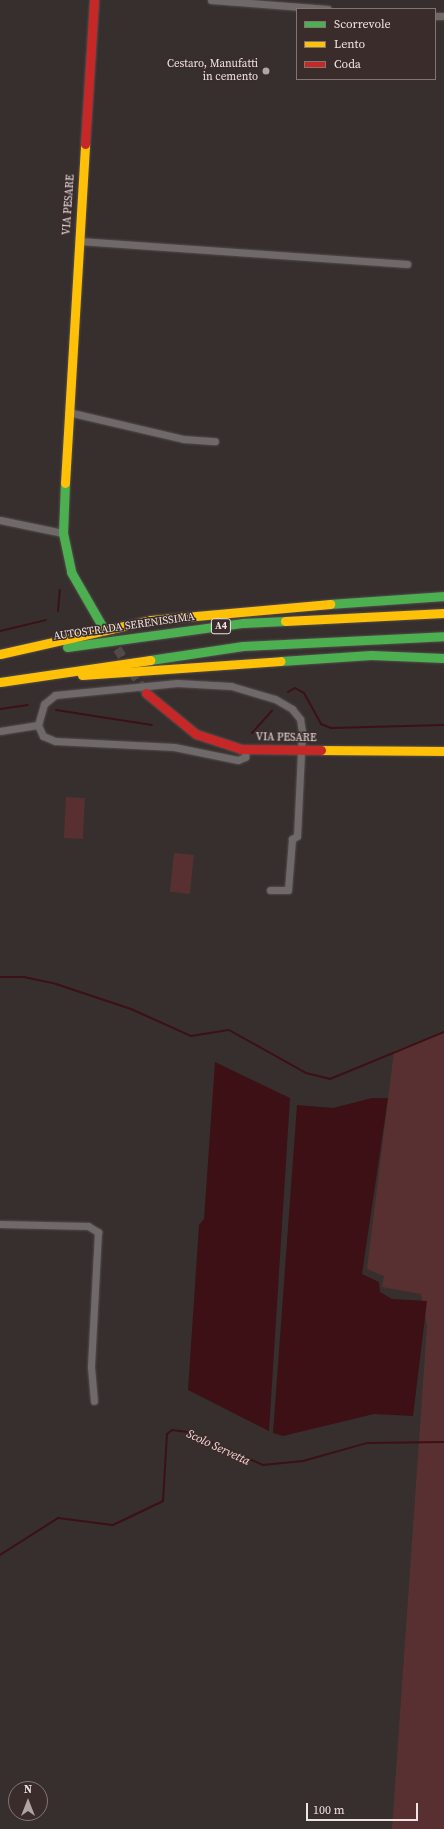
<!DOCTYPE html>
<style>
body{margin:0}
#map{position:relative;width:444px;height:1829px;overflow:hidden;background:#362f2e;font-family:"Source Serif 4",serif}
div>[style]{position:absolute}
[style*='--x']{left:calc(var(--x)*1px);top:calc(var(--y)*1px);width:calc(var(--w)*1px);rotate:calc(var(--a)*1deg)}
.green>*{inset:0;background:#593031;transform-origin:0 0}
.water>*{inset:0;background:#3c1015}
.stream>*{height:2px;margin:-1px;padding:0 1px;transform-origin:1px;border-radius:1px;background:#3c1015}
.secondary-tunnel>*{height:9px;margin-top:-4.5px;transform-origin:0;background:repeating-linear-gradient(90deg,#524a49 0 9px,transparent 0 13.5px)}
.roads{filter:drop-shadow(0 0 1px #544d4d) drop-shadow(0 0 1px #544d4d)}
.street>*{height:7px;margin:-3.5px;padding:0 3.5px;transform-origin:3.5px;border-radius:3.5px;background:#6f6969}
.fast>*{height:9px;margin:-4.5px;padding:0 4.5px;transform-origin:4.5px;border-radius:4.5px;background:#4caf50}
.slow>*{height:9px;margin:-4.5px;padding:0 4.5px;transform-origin:4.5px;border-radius:4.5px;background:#ffc107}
.jam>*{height:9px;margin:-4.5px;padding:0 4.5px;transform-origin:4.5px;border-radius:4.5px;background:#c62828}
.dots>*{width:11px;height:11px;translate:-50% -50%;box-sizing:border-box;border:2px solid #3a2c2b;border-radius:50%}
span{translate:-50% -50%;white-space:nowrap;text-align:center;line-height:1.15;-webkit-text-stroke:3px #3a2c2b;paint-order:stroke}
.shield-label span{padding:1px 3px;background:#3a2c2b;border:1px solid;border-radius:3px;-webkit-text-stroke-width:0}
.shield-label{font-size:10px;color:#eee4e4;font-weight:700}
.poi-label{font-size:11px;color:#eee4e4}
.right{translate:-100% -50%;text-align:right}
.street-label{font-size:11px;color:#eee4e4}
.water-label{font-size:12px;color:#fed9d8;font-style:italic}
.legend{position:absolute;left:296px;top:8px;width:140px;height:72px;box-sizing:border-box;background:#3a2c2b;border:1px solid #827675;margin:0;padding:5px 7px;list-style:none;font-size:12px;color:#eee4e4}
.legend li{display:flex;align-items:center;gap:8px;height:20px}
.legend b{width:20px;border:1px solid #827675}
.north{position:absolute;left:8px;top:1781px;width:40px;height:40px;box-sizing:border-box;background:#3a2c2b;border:1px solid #827675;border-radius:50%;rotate:0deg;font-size:11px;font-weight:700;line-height:16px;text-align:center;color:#eee4e4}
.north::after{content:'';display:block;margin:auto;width:14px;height:18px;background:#aea5a4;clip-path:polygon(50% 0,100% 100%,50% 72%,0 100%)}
.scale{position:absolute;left:306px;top:1803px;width:112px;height:18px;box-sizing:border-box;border:2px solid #eee4e4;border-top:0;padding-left:5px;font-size:12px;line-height:14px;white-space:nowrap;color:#eee4e4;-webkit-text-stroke:3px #3a2c2b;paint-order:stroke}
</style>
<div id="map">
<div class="green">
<div style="left:66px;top:797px;width:19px;height:41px;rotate:3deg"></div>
<div style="left:174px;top:853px;width:20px;height:39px;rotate:6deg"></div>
<div style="clip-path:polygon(444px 1032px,444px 1829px,392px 1829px,427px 1326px,421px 1294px,382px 1287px,384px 1276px,367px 1269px,394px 1051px)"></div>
</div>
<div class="water">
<div style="clip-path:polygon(215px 1062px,290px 1098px,269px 1431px,188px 1390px,199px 1225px,204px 1219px)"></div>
<div style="clip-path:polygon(372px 1098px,388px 1098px,362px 1274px,379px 1282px,380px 1292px,392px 1299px,427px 1301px,413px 1416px,374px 1414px,283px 1436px,273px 1433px,297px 1105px,333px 1108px)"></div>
</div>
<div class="stream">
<div style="--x:58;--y:611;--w:21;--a:-85"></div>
<div style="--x:0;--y:631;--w:47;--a:-13.4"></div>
<div style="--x:288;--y:692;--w:8;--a:-30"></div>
<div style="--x:295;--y:688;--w:10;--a:29"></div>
<div style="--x:304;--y:693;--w:35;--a:61"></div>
<div style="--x:321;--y:724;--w:11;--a:22"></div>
<div style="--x:331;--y:728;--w:113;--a:-1.5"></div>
<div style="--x:0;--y:709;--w:28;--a:-8"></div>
<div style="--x:56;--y:710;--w:97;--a:8.9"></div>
<div style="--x:252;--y:733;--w:30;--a:-48"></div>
<div style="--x:0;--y:977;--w:24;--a:0"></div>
<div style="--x:24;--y:977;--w:33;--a:12"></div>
<div style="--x:56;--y:984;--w:79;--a:18.4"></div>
<div style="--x:131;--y:1009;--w:66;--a:24.2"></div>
<div style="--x:191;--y:1036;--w:38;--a:-9"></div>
<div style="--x:229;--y:1030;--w:88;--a:29.2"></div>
<div style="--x:306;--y:1073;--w:25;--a:14"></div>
<div style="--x:330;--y:1079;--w:123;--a:-22.4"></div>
<div style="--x:0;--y:1555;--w:69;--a:-32.5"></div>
<div style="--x:58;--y:1518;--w:55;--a:7.3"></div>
<div style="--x:113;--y:1525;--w:55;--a:-25.6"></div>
<div style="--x:163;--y:1501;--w:67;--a:-86.6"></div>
<div style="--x:167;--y:1434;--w:6;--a:-39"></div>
<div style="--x:172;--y:1430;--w:16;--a:7"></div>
<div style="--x:188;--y:1432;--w:82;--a:23.7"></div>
<div style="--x:263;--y:1465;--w:40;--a:-5.7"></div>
<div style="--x:303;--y:1461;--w:66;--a:-15.7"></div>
<div style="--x:367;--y:1443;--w:77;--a:-0.7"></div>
</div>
<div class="secondary-tunnel">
<div style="--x:110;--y:637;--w:67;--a:57.3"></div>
</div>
<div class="roads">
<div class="street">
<div style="--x:211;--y:0;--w:117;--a:4.4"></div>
<div style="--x:435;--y:16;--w:9;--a:0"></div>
<div style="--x:79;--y:241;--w:329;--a:4"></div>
<div style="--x:68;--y:412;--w:118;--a:13.2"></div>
<div style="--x:183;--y:439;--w:32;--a:4"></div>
<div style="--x:0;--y:520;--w:64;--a:11.7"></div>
<div style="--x:38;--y:725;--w:12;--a:66"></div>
<div style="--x:43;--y:736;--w:13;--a:23"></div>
<div style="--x:55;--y:741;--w:119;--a:2.9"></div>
<div style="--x:174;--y:747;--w:65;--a:11.5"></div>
<div style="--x:238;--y:760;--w:8;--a:-23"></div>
<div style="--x:245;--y:757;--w:7;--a:-82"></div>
<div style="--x:0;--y:731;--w:38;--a:-9"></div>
<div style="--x:38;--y:725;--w:22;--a:-74"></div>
<div style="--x:44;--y:704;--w:14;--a:-39"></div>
<div style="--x:55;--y:695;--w:123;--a:-5.6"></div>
<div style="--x:177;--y:683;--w:54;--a:3.2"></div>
<div style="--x:231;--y:686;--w:46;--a:16.5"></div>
<div style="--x:275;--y:699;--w:20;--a:30"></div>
<div style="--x:292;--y:709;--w:13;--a:51"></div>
<div style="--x:300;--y:719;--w:12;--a:81"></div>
<div style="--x:302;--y:731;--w:105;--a:92.7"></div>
<div style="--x:297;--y:836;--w:6;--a:149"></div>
<div style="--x:292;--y:839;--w:51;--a:94.5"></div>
<div style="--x:288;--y:890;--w:18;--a:180"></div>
<div style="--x:0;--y:1224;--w:88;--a:1.3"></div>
<div style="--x:88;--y:1226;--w:12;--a:31"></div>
<div style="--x:98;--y:1232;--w:135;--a:93"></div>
<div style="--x:91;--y:1367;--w:34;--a:85"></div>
</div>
<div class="fast">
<div style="--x:65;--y:483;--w:50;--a:92.3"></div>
<div style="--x:63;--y:533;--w:40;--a:78"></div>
<div style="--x:71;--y:572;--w:62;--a:60.1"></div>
<div style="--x:330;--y:604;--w:114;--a:-4"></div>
<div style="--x:67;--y:647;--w:178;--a:-7.8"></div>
<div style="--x:243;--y:623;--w:42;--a:-2.7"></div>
<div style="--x:150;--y:660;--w:94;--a:-8.6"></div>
<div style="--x:243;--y:646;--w:201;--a:-2.8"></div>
<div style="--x:281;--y:661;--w:90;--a:-3.8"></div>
<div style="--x:371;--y:655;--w:73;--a:2.4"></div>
</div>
<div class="slow">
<div style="--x:65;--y:483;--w:340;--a:-86.6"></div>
<div style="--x:285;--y:621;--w:159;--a:-2.9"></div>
<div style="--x:0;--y:654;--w:155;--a:-12.7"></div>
<div style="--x:151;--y:620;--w:180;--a:-5.1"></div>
<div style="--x:82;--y:675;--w:199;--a:-4"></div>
<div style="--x:0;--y:682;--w:152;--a:-8.3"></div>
<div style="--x:321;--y:750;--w:123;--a:0.5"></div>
</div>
<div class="jam">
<div style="--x:85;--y:144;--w:144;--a:-86.4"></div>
<div style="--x:146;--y:693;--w:65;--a:39.4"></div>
<div style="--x:196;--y:734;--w:47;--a:18.4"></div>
<div style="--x:241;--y:749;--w:80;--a:0.7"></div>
</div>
</div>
<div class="dots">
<div style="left:266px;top:71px;background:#aea5a4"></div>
</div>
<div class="shield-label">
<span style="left:221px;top:626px">A4</span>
</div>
<div class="poi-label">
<span class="right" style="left:258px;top:71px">Cestaro, Manufatti<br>in cemento</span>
</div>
<div class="street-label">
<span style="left:69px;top:205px;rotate:-86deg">VIA PESARE</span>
<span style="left:124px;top:627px;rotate:-8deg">AUTOSTRADA SERENISSIMA</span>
<span style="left:286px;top:738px;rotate:1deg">VIA PESARE</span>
</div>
<div class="water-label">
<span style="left:218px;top:1448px;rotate:25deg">Scolo Servetta</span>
</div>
<ul class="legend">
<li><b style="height:5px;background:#4caf50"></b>Scorrevole</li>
<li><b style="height:5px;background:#ffc107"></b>Lento</li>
<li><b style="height:5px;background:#c62828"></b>Coda</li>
</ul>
<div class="north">N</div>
<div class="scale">100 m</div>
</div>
